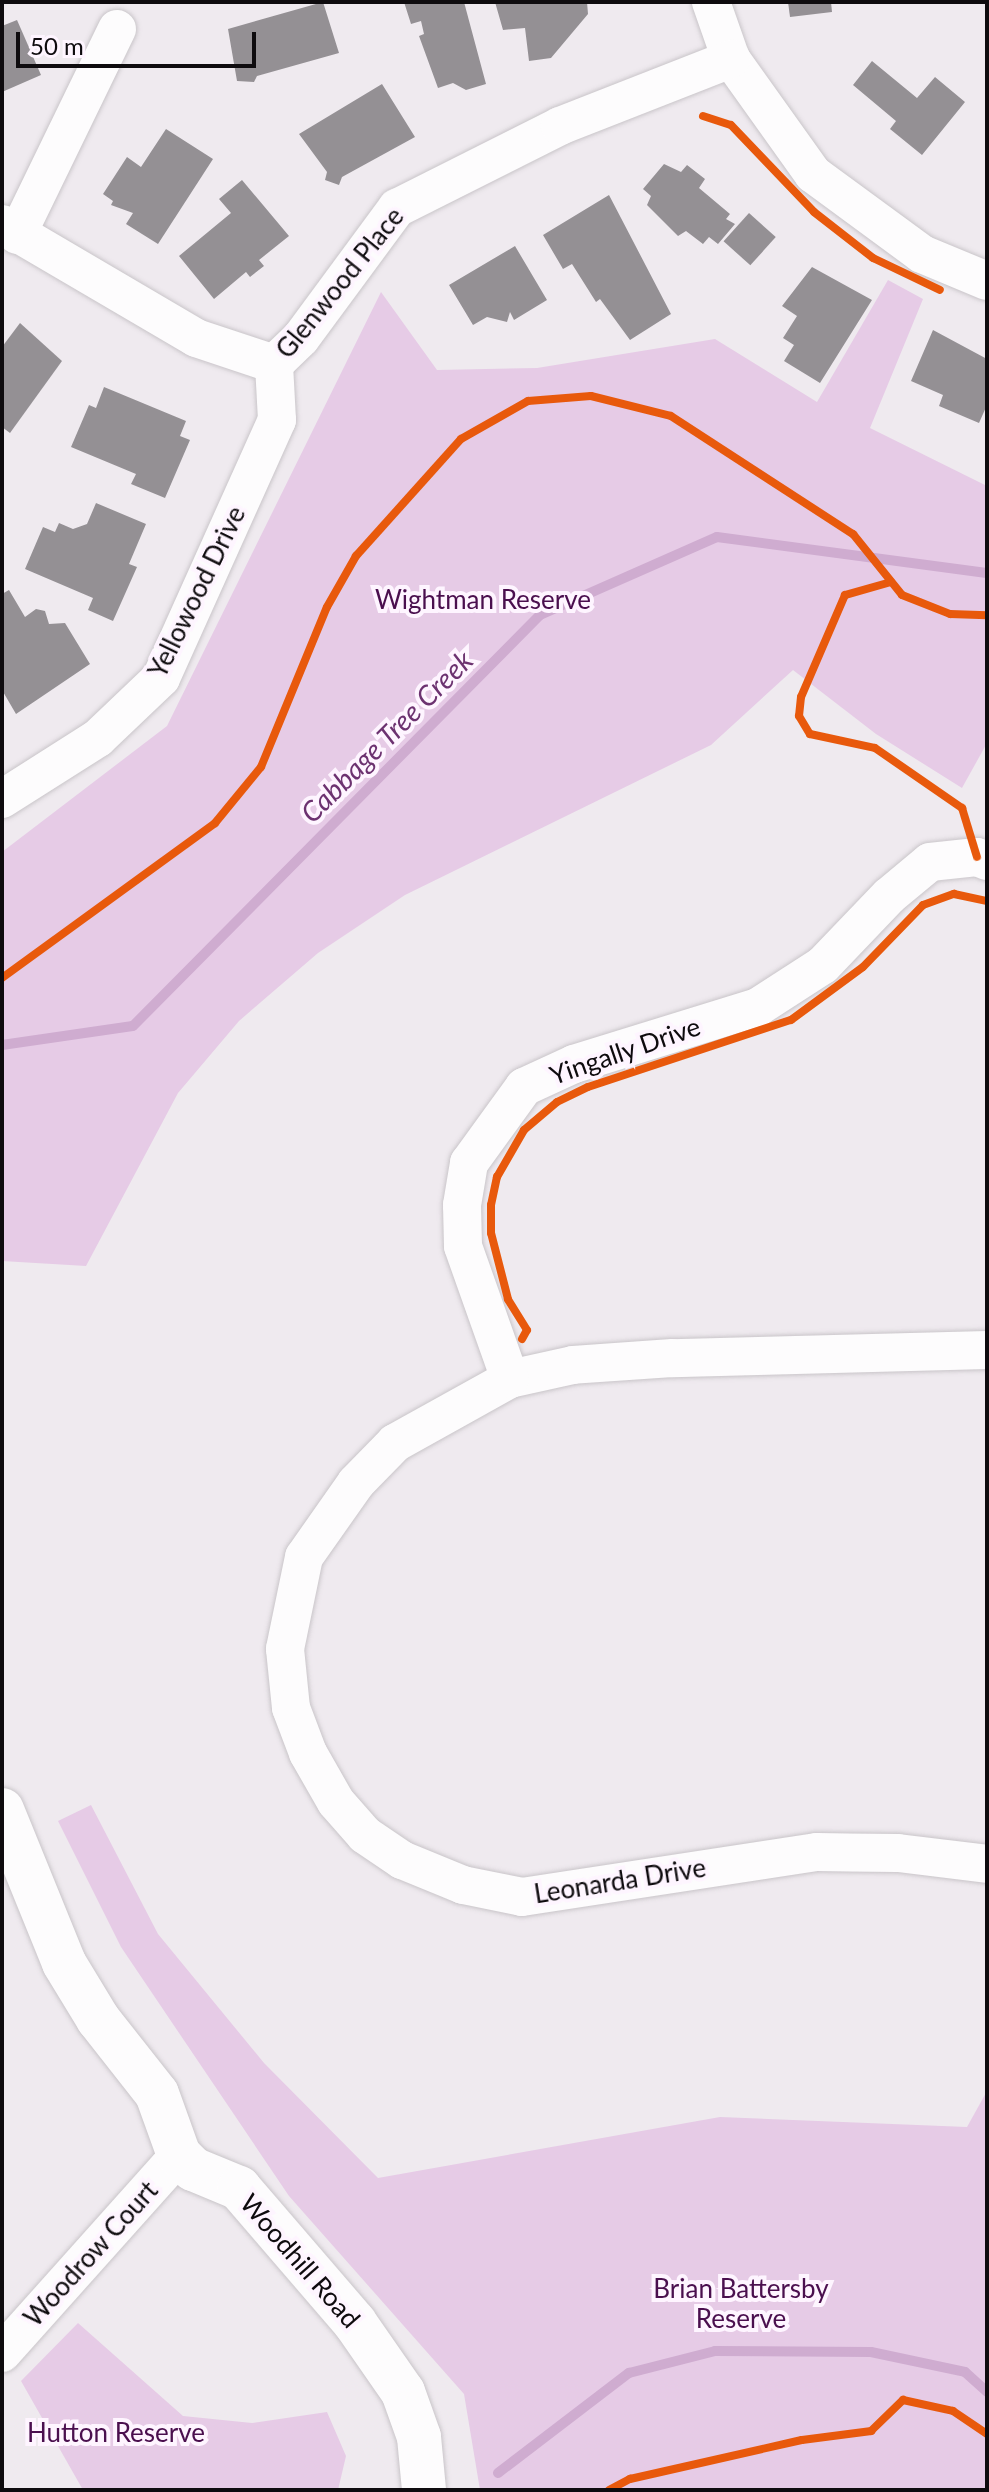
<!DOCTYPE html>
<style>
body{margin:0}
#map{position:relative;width:989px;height:2492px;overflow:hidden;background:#efeaef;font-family:Lato,sans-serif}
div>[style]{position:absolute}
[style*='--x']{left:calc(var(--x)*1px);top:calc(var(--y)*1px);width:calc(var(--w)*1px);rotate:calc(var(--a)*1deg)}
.green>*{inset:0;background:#e6cbe6}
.stream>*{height:10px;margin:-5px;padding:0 5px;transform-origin:5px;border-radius:5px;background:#cfacd0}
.building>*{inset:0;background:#949094;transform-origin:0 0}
.roads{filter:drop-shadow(0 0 2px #c9c5c9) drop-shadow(0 0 2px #c9c5c9)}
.street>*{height:38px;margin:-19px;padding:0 19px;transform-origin:19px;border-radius:19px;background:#fdfcfd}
.secondary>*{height:44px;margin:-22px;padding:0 22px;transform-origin:22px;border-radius:22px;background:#fdfcfd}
.cycleway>*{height:8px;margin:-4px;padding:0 4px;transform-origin:4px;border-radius:4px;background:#e8590c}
span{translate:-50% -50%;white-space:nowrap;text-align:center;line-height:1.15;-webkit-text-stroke:8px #fef5ff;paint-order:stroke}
.street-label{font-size:26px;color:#0e0b0e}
.park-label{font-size:26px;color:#4a0f4e}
.water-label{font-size:28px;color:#6c3270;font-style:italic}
.frame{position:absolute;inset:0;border:4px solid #0e0b0e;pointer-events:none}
.scale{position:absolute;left:16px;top:32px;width:240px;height:36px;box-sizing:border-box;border:4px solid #0e0b0e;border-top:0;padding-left:10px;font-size:24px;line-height:28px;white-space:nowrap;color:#0e0b0e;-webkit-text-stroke:6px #fef5ff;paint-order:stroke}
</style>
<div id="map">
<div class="green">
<div style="clip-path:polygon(888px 280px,923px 299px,870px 428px,987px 486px,987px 743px,962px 788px,876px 734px,793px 670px,711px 745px,405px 895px,318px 953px,239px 1021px,178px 1093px,86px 1266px,2px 1261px,2px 852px,167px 726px,381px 292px,437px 370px,537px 368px,715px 339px,817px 402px)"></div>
<div style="clip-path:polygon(91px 1805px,158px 1934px,264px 2063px,378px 2178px,720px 2117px,967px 2127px,987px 2091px,987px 2490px,480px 2490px,464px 2394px,289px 2196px,121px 1947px,58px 1821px)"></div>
<div style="clip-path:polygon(78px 2323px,183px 2416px,252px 2423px,327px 2412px,346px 2456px,338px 2490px,83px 2490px,21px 2381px)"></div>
</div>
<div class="stream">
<div style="--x:2;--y:1045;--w:132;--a:-8.3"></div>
<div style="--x:133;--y:1026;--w:578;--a:-45.28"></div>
<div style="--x:540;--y:615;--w:193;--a:-23.8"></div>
<div style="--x:717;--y:537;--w:272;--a:7.6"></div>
<div style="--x:498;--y:2473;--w:165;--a:-37.4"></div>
<div style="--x:629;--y:2373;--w:89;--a:-14.3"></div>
<div style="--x:715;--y:2351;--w:156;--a:0.4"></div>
<div style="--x:871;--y:2352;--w:96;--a:12"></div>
<div style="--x:965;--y:2372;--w:30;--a:42"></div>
</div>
<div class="building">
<div style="clip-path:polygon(323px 2px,339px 53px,257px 76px,254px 82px,237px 81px,228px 29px)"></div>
<div style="clip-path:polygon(404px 2px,464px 2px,486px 84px,466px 90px,453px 83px,438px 88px,419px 36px,424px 34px,421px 21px,411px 24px)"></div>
<div style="clip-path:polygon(495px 2px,587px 2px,588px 14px,551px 58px,529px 61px,525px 28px,503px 30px)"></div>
<div style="clip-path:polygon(788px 2px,831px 2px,832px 12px,790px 17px)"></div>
<div style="clip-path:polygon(17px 20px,41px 75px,2px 92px,2px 26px)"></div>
<div style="clip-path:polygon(872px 61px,917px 98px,935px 77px,965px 102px,922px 155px,890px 129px,896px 121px,853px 85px)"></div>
<div style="clip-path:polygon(382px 84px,415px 137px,342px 177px,339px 185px,325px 180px,327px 172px,299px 134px)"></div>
<div style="clip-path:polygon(166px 129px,213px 159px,158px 244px,126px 224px,133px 213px,111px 205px,113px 201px,103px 194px,127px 157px,141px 167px)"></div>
<div style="clip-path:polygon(664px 164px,681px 172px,687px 165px,705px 179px,699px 188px,730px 214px,726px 219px,735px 224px,718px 244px,709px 237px,703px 244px,686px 231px,678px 236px,647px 205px,651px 196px,643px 189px)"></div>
<div style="clip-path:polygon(242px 180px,289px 236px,259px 260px,264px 266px,250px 277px,246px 272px,214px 299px,179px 256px,231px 213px,219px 199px)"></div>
<div style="clip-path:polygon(609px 195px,671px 314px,630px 340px,600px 299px,596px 302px,572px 264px,563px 269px,543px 235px)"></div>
<div style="left:749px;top:213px;width:36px;height:38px;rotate:42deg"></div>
<div style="clip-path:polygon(515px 246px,547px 300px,514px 320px,510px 312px,507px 322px,487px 317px,473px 325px,449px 285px)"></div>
<div style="clip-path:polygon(812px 267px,872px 300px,820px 383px,784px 361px,794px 345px,783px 338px,797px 316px,782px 306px)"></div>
<div style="clip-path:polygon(20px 323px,62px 361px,10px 433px,2px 427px,2px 347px)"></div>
<div style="clip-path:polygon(933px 330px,987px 359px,987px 405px,979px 423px,939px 406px,943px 395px,911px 381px)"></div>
<div style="clip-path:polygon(104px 387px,186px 421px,180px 436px,190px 440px,165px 498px,131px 484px,136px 474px,71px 447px,89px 405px,96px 408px)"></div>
<div style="clip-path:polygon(96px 503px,146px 524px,129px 564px,137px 567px,113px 621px,88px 610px,93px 598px,25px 569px,43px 527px,55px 532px,59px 523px,73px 529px,87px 524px)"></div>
<div style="clip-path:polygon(9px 590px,25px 617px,36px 609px,45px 611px,49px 624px,65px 623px,90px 664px,16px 714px,2px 690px,2px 594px)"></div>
</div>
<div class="roads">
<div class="street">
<div style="--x:711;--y:2;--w:60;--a:70.7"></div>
<div style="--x:731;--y:59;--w:141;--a:54.5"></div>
<div style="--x:813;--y:174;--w:135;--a:36.3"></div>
<div style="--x:922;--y:254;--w:70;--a:22.6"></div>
<div style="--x:2;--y:224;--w:225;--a:30.4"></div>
<div style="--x:196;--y:338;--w:82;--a:18.4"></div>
<div style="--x:274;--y:364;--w:37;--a:-44"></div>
<div style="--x:301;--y:338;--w:162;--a:-53.6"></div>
<div style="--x:397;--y:208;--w:182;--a:-26.7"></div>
<div style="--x:560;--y:126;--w:184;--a:-21.4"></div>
<div style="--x:17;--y:235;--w:229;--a:-64.1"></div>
<div style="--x:2;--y:799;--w:114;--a:-32.4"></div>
<div style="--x:98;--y:738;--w:87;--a:-43.6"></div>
<div style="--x:161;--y:678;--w:283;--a:-65.8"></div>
<div style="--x:277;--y:420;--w:56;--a:-93.1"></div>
<div style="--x:987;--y:1350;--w:315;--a:178.5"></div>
<div style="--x:672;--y:1358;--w:99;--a:176"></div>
<div style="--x:573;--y:1365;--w:65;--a:167.5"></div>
<div style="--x:510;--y:1379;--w:132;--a:150.9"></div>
<div style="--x:395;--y:1443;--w:56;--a:134.3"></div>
<div style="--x:356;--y:1483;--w:90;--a:125.1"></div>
<div style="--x:304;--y:1557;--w:94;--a:101.7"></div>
<div style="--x:285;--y:1649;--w:59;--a:84.2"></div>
<div style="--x:291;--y:1708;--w:48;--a:69.3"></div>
<div style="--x:308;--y:1753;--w:56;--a:60.3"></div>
<div style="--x:336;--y:1802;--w:44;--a:48.7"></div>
<div style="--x:365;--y:1835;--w:45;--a:34"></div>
<div style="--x:402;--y:1860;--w:66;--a:22.3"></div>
<div style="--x:463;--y:1885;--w:60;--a:11.5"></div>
<div style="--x:522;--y:1897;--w:298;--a:-8.7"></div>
<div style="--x:817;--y:1852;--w:81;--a:0.7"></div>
<div style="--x:898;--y:1853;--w:90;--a:7"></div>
<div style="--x:510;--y:1379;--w:141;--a:-109.5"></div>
<div style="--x:463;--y:1246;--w:41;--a:-91.4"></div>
<div style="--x:462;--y:1205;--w:43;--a:-80.5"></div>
<div style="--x:469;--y:1163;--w:94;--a:-54.1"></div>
<div style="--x:524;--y:1087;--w:55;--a:-24.7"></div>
<div style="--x:574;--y:1064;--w:193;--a:-17.2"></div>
<div style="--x:758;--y:1007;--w:77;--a:-32.9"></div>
<div style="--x:823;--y:965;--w:95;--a:-46.3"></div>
<div style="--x:889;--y:896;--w:53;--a:-39.7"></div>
<div style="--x:930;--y:862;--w:47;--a:-6.1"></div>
<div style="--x:977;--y:857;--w:11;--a:22"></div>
<div style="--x:2;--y:2353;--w:266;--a:-48.2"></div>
</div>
<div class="secondary">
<div style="--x:2;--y:1810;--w:165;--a:67.9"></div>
<div style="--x:64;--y:1963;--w:66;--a:58.7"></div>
<div style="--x:98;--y:2019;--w:95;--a:51.8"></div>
<div style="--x:157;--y:2094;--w:65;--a:70.2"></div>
<div style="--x:179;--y:2155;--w:20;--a:45"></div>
<div style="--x:193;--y:2169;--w:50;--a:22.4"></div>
<div style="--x:239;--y:2188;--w:178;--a:49.3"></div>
<div style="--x:355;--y:2323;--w:84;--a:55.2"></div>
<div style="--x:403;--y:2392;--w:48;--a:70.4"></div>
<div style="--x:419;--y:2437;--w:53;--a:84.6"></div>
</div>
</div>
<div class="cycleway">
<div style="--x:703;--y:116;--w:29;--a:18"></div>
<div style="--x:731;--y:125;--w:120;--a:46.3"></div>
<div style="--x:814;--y:212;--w:75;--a:37.9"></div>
<div style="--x:873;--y:258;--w:74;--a:25.5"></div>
<div style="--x:891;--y:582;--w:48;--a:164.2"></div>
<div style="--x:845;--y:595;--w:111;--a:113.3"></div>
<div style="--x:801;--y:697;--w:19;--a:96"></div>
<div style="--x:799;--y:716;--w:21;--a:59"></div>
<div style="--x:810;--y:734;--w:66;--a:12.2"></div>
<div style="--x:875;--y:748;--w:106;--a:34.6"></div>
<div style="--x:962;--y:808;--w:51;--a:73"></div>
<div style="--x:2;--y:978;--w:263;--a:-36"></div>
<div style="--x:215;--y:823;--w:72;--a:-50.6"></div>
<div style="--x:261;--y:767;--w:173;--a:-67.6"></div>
<div style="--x:327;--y:607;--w:59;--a:-60.4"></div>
<div style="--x:356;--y:556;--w:157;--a:-48.1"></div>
<div style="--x:461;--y:439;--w:77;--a:-29.6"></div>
<div style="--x:528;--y:401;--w:63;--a:-4.5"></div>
<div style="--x:591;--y:396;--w:82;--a:14"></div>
<div style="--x:671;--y:416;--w:217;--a:33"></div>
<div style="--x:853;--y:534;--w:78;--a:51.2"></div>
<div style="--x:902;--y:595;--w:52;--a:21.6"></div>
<div style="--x:950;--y:614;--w:37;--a:2"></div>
<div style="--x:522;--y:1339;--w:10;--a:-61"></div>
<div style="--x:527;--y:1330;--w:36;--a:-122"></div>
<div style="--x:508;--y:1299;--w:68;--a:-104.4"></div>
<div style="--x:491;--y:1233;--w:28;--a:-90"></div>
<div style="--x:491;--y:1205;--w:29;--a:-78"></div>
<div style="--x:497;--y:1177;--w:54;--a:-60.1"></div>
<div style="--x:524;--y:1130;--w:43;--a:-40.3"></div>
<div style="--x:557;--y:1102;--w:34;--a:-26"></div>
<div style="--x:588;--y:1087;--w:214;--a:-18.3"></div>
<div style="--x:791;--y:1020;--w:89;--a:-36.4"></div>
<div style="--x:863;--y:967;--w:86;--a:-45.9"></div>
<div style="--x:923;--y:905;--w:33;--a:-20"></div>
<div style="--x:954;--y:894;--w:34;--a:12"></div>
<div style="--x:609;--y:2490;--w:24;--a:-28"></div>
<div style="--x:630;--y:2479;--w:176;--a:-12.8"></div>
<div style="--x:802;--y:2440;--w:70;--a:-7.4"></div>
<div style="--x:871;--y:2431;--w:45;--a:-44.1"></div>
<div style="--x:903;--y:2400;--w:51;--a:12.4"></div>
<div style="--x:953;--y:2411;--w:41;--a:34.1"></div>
</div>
<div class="street-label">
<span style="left:340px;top:283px;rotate:-51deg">Glenwood Place</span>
<span style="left:197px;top:592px;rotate:-64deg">Yellowood Drive</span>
<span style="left:625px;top:1051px;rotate:-19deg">Yingally Drive</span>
<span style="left:620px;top:1881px;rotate:-9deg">Leonarda Drive</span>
<span style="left:91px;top:2254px;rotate:-48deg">Woodrow Court</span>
<span style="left:300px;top:2261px;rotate:49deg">Woodhill Road</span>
</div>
<div class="park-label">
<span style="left:483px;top:600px">Wightman Reserve</span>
<span style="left:741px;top:2304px">Brian Battersby<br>Reserve</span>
<span style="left:116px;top:2433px">Hutton Reserve</span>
</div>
<div class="water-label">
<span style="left:386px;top:736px;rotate:-45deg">Cabbage Tree Creek</span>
</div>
<div class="frame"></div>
<div class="scale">50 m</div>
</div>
